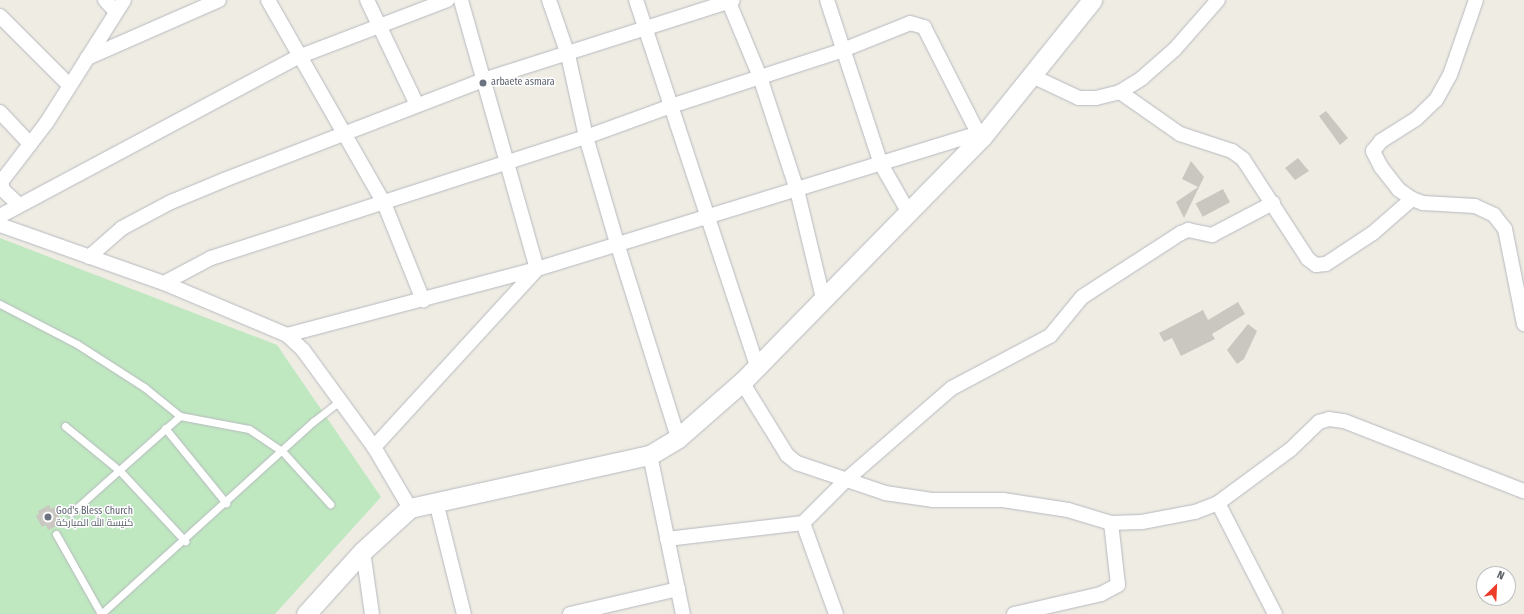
<!DOCTYPE html>
<meta charset="utf-8">
<style>
body{margin:0}
#map{position:relative;width:1524px;height:614px;overflow:hidden;background:#efece4;font-family:"Fira Sans Condensed",Cairo,sans-serif}
div>[style]{position:absolute}
[style*='--x']{left:calc(var(--x)*1px);top:calc(var(--y)*1px);width:calc(var(--w)*1px);rotate:calc(var(--a)*1deg)}
.green>*{inset:0;background:#bfe7c0}
.building>*{inset:0;background:#cac7c1;transform-origin:0 0}
.roads{filter:drop-shadow(0 0 1px #b6b9be) drop-shadow(0 0 1px #b6b9be)}
.lane>*{height:7px;margin:-3.5px;padding:0 3.5px;transform-origin:3.5px;border-radius:3.5px;background:#fff}
.street>*{height:14px;margin:-7px;padding:0 7px;transform-origin:7px;border-radius:7px;background:#fff}
.secondary>*{height:19px;margin:-9.5px;padding:0 9.5px;transform-origin:9.5px;border-radius:9.5px;background:#fff}
.dots>*{width:11px;height:11px;translate:-50% -50%;box-sizing:border-box;border:2px solid #fff;border-radius:50%}
span{translate:-50% -50%;white-space:nowrap;text-align:center;line-height:1.15;-webkit-text-stroke:3px #fff;paint-order:stroke}
.worship-label{font-size:10px;color:#5b616d}
.left{translate:0 -50%;text-align:left}
.north{position:absolute;left:1476px;top:566px;width:40px;height:40px;box-sizing:border-box;background:#fff;border:1px solid #bebfc1;border-radius:50%;rotate:24deg;font-size:11px;font-weight:700;line-height:16px;text-align:center;color:#5c6065}
.north::after{content:'';display:block;margin:auto;width:14px;height:18px;background:#ee3c2b;clip-path:polygon(50% 0,100% 100%,50% 72%,0 100%)}
</style>
<div id="map">
<div class="green">
<div style="clip-path:polygon(0 238px,277px 345px,381px 497px,275px 614px,0 614px)"></div>
</div>
<div class="building">
<div style="clip-path:polygon(1326px 111px,1348px 138px,1340px 145px,1319px 116px)"></div>
<div style="clip-path:polygon(1298px 158px,1309px 171px,1295px 180px,1285px 168px)"></div>
<div style="clip-path:polygon(1191px 161px,1204px 177px,1184px 218px,1176px 202px,1198px 187px,1182px 179px)"></div>
<div style="left:1223px;top:189px;width:15px;height:31px;rotate:62deg"></div>
<div style="clip-path:polygon(1238px 302px,1245px 314px,1212px 334px,1215px 339px,1181px 356px,1172px 338px,1164px 342px,1159px 333px,1203px 310px,1208px 320px)"></div>
<div style="clip-path:polygon(1248px 324px,1257px 331px,1244px 359px,1237px 364px,1227px 350px)"></div>
<div style="clip-path:polygon(49px 505px,51px 509px,54px 507px,60px 518px,56px 520px,59px 525px,48px 530px,46px 525px,42px 527px,36px 516px,39px 514px,38px 511px)"></div>
</div>
<div class="roads">
<div class="lane">
<div style="--x:0;--y:304;--w:87;--a:27.5"></div>
<div style="--x:77;--y:344;--w:80;--a:32.7"></div>
<div style="--x:144;--y:387;--w:46;--a:38.9"></div>
<div style="--x:180;--y:416;--w:70;--a:10.7"></div>
<div style="--x:249;--y:429;--w:40;--a:34"></div>
<div style="--x:282;--y:451;--w:72;--a:47.8"></div>
<div style="--x:65;--y:426;--w:71;--a:39.3"></div>
<div style="--x:120;--y:471;--w:96;--a:47.1"></div>
<div style="--x:165;--y:428;--w:97;--a:50.9"></div>
<div style="--x:71;--y:513;--w:146;--a:-41.7"></div>
<div style="--x:56;--y:534;--w:92;--a:60.6"></div>
<div style="--x:101;--y:614;--w:287;--a:-42.2"></div>
<div style="--x:314;--y:421;--w:33;--a:-38"></div>
</div>
<div class="street">
<div style="--x:105;--y:0;--w:16;--a:47"></div>
<div style="--x:268;--y:0;--w:234;--a:60.3"></div>
<div style="--x:384;--y:203;--w:105;--a:68.1"></div>
<div style="--x:367;--y:0;--w:116;--a:64.5"></div>
<div style="--x:549;--y:0;--w:58;--a:70.9"></div>
<div style="--x:568;--y:55;--w:84;--a:77.6"></div>
<div style="--x:586;--y:137;--w:110;--a:73.7"></div>
<div style="--x:617;--y:243;--w:204;--a:72.6"></div>
<div style="--x:636;--y:0;--w:385;--a:71.7"></div>
<div style="--x:728;--y:0;--w:83;--a:67.4"></div>
<div style="--x:760;--y:77;--w:119;--a:71.9"></div>
<div style="--x:797;--y:190;--w:111;--a:76.5"></div>
<div style="--x:827;--y:0;--w:173;--a:71.8"></div>
<div style="--x:881;--y:164;--w:56;--a:60.3"></div>
<div style="--x:0;--y:16;--w:98;--a:45"></div>
<div style="--x:87;--y:58;--w:144;--a:-23.7"></div>
<div style="--x:1032;--y:76;--w:52;--a:25.1"></div>
<div style="--x:1079;--y:98;--w:17;--a:0"></div>
<div style="--x:1096;--y:98;--w:25;--a:-14"></div>
<div style="--x:1120;--y:92;--w:26;--a:-32"></div>
<div style="--x:1142;--y:78;--w:44;--a:-41.3"></div>
<div style="--x:1175;--y:49;--w:65;--a:-48.7"></div>
<div style="--x:1120;--y:92;--w:73;--a:35"></div>
<div style="--x:1180;--y:134;--w:55;--a:18.1"></div>
<div style="--x:1232;--y:151;--w:14;--a:36"></div>
<div style="--x:1243;--y:159;--w:119;--a:57"></div>
<div style="--x:1308;--y:259;--w:10;--a:37"></div>
<div style="--x:1316;--y:265;--w:10;--a:-6"></div>
<div style="--x:1326;--y:264;--w:56;--a:-33.4"></div>
<div style="--x:1373;--y:233;--w:52;--a:-41.1"></div>
<div style="--x:1412;--y:199;--w:16;--a:-145"></div>
<div style="--x:1399;--y:190;--w:29;--a:-128"></div>
<div style="--x:1381;--y:167;--w:18;--a:-117"></div>
<div style="--x:1373;--y:151;--w:13;--a:-51"></div>
<div style="--x:1381;--y:141;--w:41;--a:-32.2"></div>
<div style="--x:1416;--y:119;--w:28;--a:-44"></div>
<div style="--x:1436;--y:100;--w:29;--a:-61"></div>
<div style="--x:1450;--y:75;--w:79;--a:-70.9"></div>
<div style="--x:0;--y:112;--w:44;--a:46.8"></div>
<div style="--x:1412;--y:199;--w:12;--a:20"></div>
<div style="--x:1423;--y:203;--w:52;--a:3.3"></div>
<div style="--x:1475;--y:206;--w:21;--a:25"></div>
<div style="--x:1494;--y:215;--w:18;--a:52"></div>
<div style="--x:1505;--y:229;--w:97;--a:78.7"></div>
<div style="--x:18;--y:204;--w:21;--a:-137"></div>
<div style="--x:3;--y:190;--w:8;--a:-104"></div>
<div style="--x:1;--y:182;--w:76;--a:-52.5"></div>
<div style="--x:47;--y:122;--w:144;--a:-57.7"></div>
<div style="--x:0;--y:216;--w:338;--a:-28.1"></div>
<div style="--x:298;--y:57;--w:160;--a:-20.9"></div>
<div style="--x:0;--y:225;--w:174;--a:19.5"></div>
<div style="--x:164;--y:283;--w:134;--a:22.9"></div>
<div style="--x:287;--y:335;--w:22;--a:43"></div>
<div style="--x:303;--y:350;--w:120;--a:53.8"></div>
<div style="--x:374;--y:447;--w:71;--a:59.5"></div>
<div style="--x:89;--y:257;--w:44;--a:-41.3"></div>
<div style="--x:122;--y:228;--w:55;--a:-28"></div>
<div style="--x:171;--y:202;--w:57;--a:-22.5"></div>
<div style="--x:224;--y:180;--w:278;--a:-21.1"></div>
<div style="--x:483;--y:80;--w:262;--a:-17.7"></div>
<div style="--x:164;--y:283;--w:53;--a:-28"></div>
<div style="--x:211;--y:258;--w:394;--a:-17.9"></div>
<div style="--x:586;--y:137;--w:90;--a:-20"></div>
<div style="--x:671;--y:106;--w:181;--a:-18"></div>
<div style="--x:843;--y:50;--w:72;--a:-21.9"></div>
<div style="--x:910;--y:23;--w:15;--a:16"></div>
<div style="--x:924;--y:27;--w:119;--a:63"></div>
<div style="--x:287;--y:335;--w:259;--a:-14.8"></div>
<div style="--x:537;--y:269;--w:461;--a:-17.1"></div>
<div style="--x:978;--y:133;--w:6;--a:45"></div>
<div style="--x:742;--y:382;--w:86;--a:58.3"></div>
<div style="--x:787;--y:455;--w:13;--a:39"></div>
<div style="--x:797;--y:463;--w:93;--a:18.8"></div>
<div style="--x:885;--y:493;--w:49;--a:8.3"></div>
<div style="--x:933;--y:500;--w:70;--a:0"></div>
<div style="--x:1003;--y:500;--w:66;--a:8.7"></div>
<div style="--x:1068;--y:510;--w:45;--a:16.8"></div>
<div style="--x:1111;--y:523;--w:31;--a:-2"></div>
<div style="--x:1142;--y:522;--w:54;--a:-10.7"></div>
<div style="--x:1195;--y:512;--w:25;--a:-21"></div>
<div style="--x:1218;--y:503;--w:89;--a:-36.4"></div>
<div style="--x:1290;--y:450;--w:40;--a:-44"></div>
<div style="--x:1319;--y:422;--w:10;--a:-17"></div>
<div style="--x:1329;--y:419;--w:15;--a:8"></div>
<div style="--x:1344;--y:421;--w:193;--a:21.3"></div>
<div style="--x:374;--y:447;--w:241;--a:-47.5"></div>
<div style="--x:537;--y:269;--w:280;--a:-105.8"></div>
<div style="--x:650;--y:455;--w:162;--a:78.3"></div>
<div style="--x:436;--y:502;--w:115;--a:76"></div>
<div style="--x:1218;--y:503;--w:125;--a:62.8"></div>
<div style="--x:803;--y:523;--w:97;--a:70.1"></div>
<div style="--x:667;--y:539;--w:137;--a:-6.7"></div>
<div style="--x:803;--y:523;--w:61;--a:-45"></div>
<div style="--x:846;--y:480;--w:140;--a:-41"></div>
<div style="--x:952;--y:388;--w:111;--a:-28"></div>
<div style="--x:1050;--y:336;--w:50;--a:-50.6"></div>
<div style="--x:1082;--y:297;--w:118;--a:-32.9"></div>
<div style="--x:1181;--y:233;--w:8;--a:-23"></div>
<div style="--x:1188;--y:230;--w:25;--a:12"></div>
<div style="--x:1212;--y:235;--w:69;--a:-27.7"></div>
<div style="--x:363;--y:551;--w:64;--a:81.9"></div>
<div style="--x:570;--y:614;--w:111;--a:-13"></div>
<div style="--x:1014;--y:614;--w:89;--a:-12.9"></div>
<div style="--x:1101;--y:594;--w:19;--a:-28"></div>
<div style="--x:1118;--y:585;--w:62;--a:-96.4"></div>
</div>
<div class="secondary">
<div style="--x:306;--y:614;--w:85;--a:-47.9"></div>
<div style="--x:363;--y:551;--w:64;--a:-42.5"></div>
<div style="--x:410;--y:508;--w:246;--a:-12.5"></div>
<div style="--x:650;--y:455;--w:33;--a:-31"></div>
<div style="--x:678;--y:438;--w:85;--a:-41.2"></div>
<div style="--x:742;--y:382;--w:343;--a:-45.6"></div>
<div style="--x:982;--y:137;--w:176;--a:-51.2"></div>
</div>
</div>
<div class="dots">
<div style="left:483px;top:83px;background:#6b7280"></div>
<div style="left:48px;top:517px;background:#6b7280"></div>
</div>
<div class="worship-label">
<span class="left" style="left:491px;top:83px">arbaete asmara</span>
<span class="left" style="left:56px;top:517px">God's Bless Church<br>كنيسة الله المباركة</span>
</div>
<div class="north">N</div>
</div>
